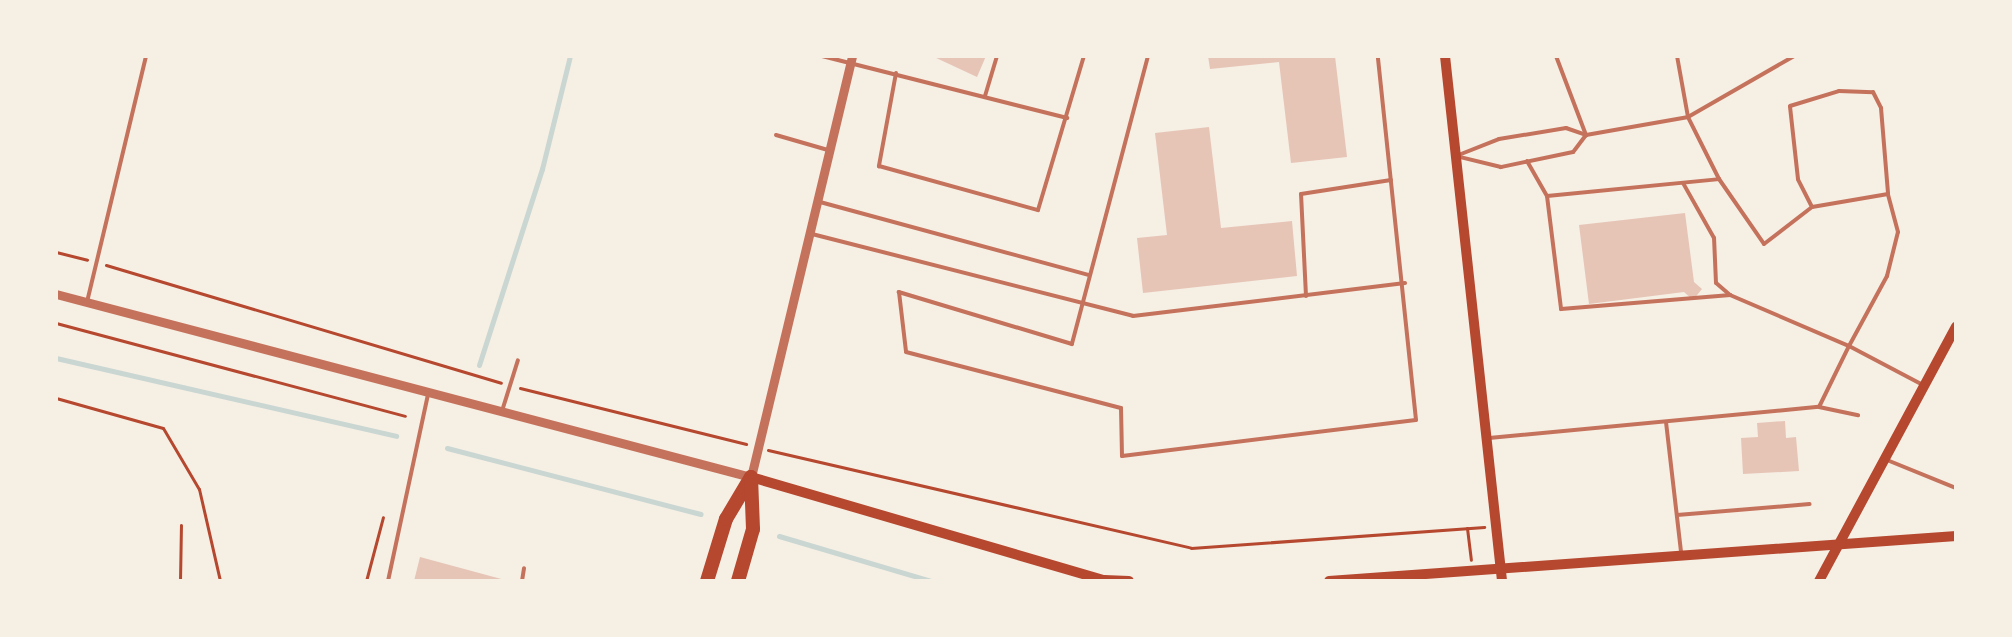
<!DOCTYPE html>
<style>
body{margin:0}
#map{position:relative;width:2012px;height:637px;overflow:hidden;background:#f6efe4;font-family:"Zilla Slab",serif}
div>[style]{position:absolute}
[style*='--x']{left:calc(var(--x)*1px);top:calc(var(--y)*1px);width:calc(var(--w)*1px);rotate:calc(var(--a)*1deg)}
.stream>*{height:5px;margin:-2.5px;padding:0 2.5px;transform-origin:2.5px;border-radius:2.5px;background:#c9d6d2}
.building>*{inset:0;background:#e6c5b7}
.path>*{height:3px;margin:-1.5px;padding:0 1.5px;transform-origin:1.5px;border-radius:1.5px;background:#b5482f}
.service>*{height:4px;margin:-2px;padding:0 2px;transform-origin:2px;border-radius:2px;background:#c5725c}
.tertiary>*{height:9px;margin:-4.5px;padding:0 4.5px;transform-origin:4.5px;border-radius:4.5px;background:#c5725c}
.secondary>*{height:10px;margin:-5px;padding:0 5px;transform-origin:5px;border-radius:5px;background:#b5482f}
.motorway>*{height:14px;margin:-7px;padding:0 7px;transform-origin:7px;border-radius:7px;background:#b5482f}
span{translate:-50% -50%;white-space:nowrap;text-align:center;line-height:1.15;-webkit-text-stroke:8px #f6efe4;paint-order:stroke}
.frame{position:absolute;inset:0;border:58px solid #f6efe4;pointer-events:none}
</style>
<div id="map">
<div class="stream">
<div style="--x:56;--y:358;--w:349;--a:12.9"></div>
<div style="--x:479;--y:365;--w:206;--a:-72.2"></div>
<div style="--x:542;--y:169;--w:116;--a:-76.1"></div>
<div style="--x:447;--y:448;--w:262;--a:14.6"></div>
<div style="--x:779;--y:536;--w:159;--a:16.5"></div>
</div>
<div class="building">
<div style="clip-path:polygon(932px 56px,986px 56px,977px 77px)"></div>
<div style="clip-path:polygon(1208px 56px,1335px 56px,1347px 157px,1291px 163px,1279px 62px,1210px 69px)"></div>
<div style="clip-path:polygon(1209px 127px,1221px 228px,1292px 221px,1297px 276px,1143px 293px,1137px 238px,1167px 235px,1155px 133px)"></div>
<div style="clip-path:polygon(1685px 213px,1694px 282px,1702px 289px,1693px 300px,1684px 292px,1589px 304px,1579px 225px)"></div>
<div style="clip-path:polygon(1785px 421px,1786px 438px,1796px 437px,1799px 471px,1743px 474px,1741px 438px,1758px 437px,1757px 423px)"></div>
<div style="clip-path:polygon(420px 557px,505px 580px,505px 581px,414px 581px)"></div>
</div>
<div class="path">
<div style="--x:56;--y:252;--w:32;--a:14"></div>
<div style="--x:106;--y:265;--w:412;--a:16.6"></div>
<div style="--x:56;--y:323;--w:361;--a:14.9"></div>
<div style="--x:520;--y:388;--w:233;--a:13.9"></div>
<div style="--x:56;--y:398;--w:111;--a:15.7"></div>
<div style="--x:163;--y:428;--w:71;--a:59.5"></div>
<div style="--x:199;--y:489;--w:94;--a:77.1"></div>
<div style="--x:768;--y:450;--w:434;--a:13"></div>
<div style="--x:1191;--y:548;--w:294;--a:-4.1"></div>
<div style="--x:1467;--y:528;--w:32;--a:83"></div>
<div style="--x:180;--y:581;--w:56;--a:-89"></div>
<div style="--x:366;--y:581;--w:66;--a:-75.1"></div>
</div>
<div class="service">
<div style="--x:822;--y:56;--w:253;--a:14.2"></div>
<div style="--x:1148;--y:56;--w:298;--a:104.8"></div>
<div style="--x:1072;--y:344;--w:181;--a:-163.3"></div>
<div style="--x:899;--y:292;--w:60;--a:83.3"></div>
<div style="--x:906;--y:352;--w:222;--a:14.6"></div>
<div style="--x:1121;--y:408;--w:48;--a:88.8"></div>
<div style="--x:1122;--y:456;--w:296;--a:-7"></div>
<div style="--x:1416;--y:420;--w:366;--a:-96"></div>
<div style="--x:1556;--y:56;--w:85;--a:69.2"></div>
<div style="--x:1586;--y:135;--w:104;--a:-10"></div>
<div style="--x:1688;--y:117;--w:122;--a:-29.9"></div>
<div style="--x:896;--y:73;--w:95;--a:100.4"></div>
<div style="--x:879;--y:166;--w:165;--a:15.5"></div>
<div style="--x:1038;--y:210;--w:161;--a:-73.4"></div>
<div style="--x:985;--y:96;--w:42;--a:-73.3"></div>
<div style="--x:1566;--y:128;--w:21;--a:19"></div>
<div style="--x:1586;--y:135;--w:21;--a:127"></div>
<div style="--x:1573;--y:152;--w:74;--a:168.2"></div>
<div style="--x:1501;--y:167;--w:46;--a:-166.3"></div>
<div style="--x:1456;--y:156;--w:46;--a:-21.6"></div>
<div style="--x:1499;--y:139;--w:68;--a:-9.3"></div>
<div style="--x:776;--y:135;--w:54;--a:16.1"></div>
<div style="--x:1527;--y:161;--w:40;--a:60.3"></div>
<div style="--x:1547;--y:196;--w:114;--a:82.9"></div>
<div style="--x:1561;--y:309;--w:170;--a:-4.7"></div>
<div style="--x:1730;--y:295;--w:18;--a:-139"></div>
<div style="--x:1716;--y:283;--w:45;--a:-92.5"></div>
<div style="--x:1714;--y:238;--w:63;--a:-119.4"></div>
<div style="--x:1719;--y:179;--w:79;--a:55.3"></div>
<div style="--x:1764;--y:244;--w:61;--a:-37.6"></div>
<div style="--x:1812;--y:207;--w:31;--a:-117"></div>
<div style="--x:1798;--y:179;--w:73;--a:-96.3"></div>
<div style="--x:1790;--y:106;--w:51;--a:-17"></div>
<div style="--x:1839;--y:91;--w:34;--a:2"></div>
<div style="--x:1873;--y:92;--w:18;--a:63"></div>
<div style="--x:1881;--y:108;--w:86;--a:85.3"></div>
<div style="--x:1888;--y:194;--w:77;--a:170.3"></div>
<div style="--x:1547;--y:196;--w:173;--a:-5.6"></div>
<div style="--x:1719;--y:179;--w:69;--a:-116.6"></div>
<div style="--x:1688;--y:117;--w:62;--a:-100.2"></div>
<div style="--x:820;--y:202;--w:278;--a:15.2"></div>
<div style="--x:812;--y:234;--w:331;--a:14.3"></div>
<div style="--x:1133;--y:316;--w:274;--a:-6.9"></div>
<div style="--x:1730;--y:295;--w:129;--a:23.2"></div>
<div style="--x:1849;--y:346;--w:80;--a:-61.5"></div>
<div style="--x:1887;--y:276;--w:45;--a:-76"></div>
<div style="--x:1898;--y:232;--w:39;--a:-105"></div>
<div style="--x:1306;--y:296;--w:102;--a:-92.8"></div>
<div style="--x:1301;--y:194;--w:91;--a:-8.8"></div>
<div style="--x:87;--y:302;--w:253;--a:-76.5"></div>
<div style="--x:1819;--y:407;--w:68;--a:-63.8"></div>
<div style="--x:1849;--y:346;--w:81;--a:27.8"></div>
<div style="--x:502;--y:411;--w:53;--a:-72.6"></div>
<div style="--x:1666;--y:422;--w:131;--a:83.4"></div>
<div style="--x:1489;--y:438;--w:331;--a:-5.4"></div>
<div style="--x:1819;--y:407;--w:40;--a:12"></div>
<div style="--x:1887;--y:460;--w:74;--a:22.1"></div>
<div style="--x:1677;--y:515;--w:133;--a:-4.7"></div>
<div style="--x:388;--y:581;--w:191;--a:-77.9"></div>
<div style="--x:522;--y:581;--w:13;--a:-81"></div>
</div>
<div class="tertiary">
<div style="--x:56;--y:294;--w:719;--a:14.75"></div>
<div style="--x:751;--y:477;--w:433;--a:-76.5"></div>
</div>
<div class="secondary">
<div style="--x:1445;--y:56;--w:528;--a:83.8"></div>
<div style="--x:751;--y:477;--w:368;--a:16.3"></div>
<div style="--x:1104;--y:580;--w:25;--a:2"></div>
<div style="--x:1329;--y:581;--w:629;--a:-4.11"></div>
<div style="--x:1819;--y:581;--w:289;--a:-61.7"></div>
</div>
<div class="motorway">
<div style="--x:707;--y:581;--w:65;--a:-73"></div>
<div style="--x:726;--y:519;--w:49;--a:-59.2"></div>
<div style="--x:738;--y:581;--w:54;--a:-73.9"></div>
<div style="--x:753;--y:529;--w:52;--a:-92.2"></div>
</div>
<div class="frame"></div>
</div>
